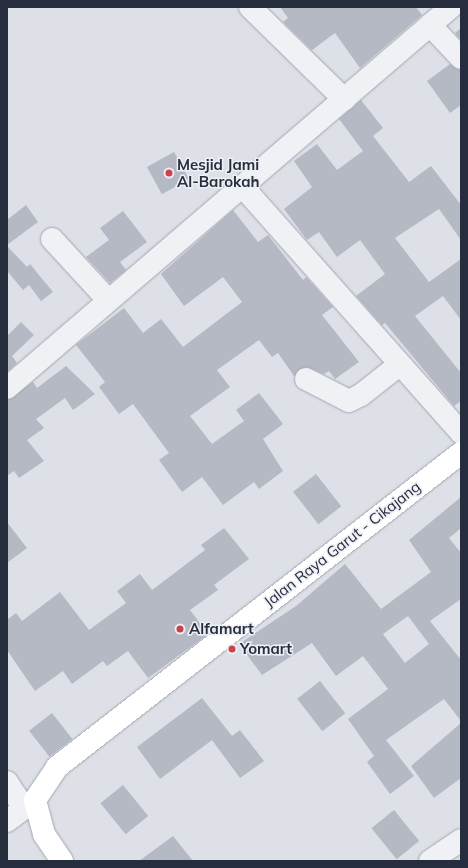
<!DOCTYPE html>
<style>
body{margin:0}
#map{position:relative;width:468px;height:868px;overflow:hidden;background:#dde0e7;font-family:Mulish,sans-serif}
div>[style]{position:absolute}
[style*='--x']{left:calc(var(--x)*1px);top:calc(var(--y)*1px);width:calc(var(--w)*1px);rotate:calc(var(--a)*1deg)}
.building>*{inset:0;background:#b4b9c3;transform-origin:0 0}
.roads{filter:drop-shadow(0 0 1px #a2a7b1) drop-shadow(0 0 1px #a2a7b1)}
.minor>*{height:22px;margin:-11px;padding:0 11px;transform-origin:11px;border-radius:11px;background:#eff1f5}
.primary>*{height:22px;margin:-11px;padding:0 11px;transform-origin:11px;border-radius:11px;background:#fff}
.dots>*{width:11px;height:11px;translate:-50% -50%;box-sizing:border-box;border:2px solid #eceff4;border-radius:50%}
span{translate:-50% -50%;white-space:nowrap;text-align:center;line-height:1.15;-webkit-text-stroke:3px #eceff4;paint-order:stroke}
.poi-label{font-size:15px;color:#262d3d;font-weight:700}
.left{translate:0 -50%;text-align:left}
.street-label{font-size:15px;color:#262d3d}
.frame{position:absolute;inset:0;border:8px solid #262d3d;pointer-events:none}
</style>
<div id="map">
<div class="building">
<div style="clip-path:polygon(280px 7px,416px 7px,422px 15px,360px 68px,335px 33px,312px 50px,283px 22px,288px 18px)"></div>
<div style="clip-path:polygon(461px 28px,461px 40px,455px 33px)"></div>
<div style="clip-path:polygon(450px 64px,461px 70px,461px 105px,450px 113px,427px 81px)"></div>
<div style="clip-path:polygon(361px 100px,383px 128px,373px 136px,409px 182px,431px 166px,461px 205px,461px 240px,439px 209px,395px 238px,429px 282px,461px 259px,461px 320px,443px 296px,415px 316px,461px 373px,461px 401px,454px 406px,385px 323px,382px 325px,356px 296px,385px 274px,360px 240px,337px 257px,319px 232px,307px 240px,284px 209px,312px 187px,294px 161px,317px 144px,337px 170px,363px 151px,339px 119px)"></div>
<div style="left:174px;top:152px;width:31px;height:31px;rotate:61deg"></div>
<div style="clip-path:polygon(26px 205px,38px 222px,7px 245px,7px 220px)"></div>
<div style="clip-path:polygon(233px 210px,258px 242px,268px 235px,303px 280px,306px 277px,333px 307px,322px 315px,359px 362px,335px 379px,329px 371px,324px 374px,306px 367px,294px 376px,278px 353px,272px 357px,259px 340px,217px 370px,230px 387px,190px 416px,212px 444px,244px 421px,236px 410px,259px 393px,283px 424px,263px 439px,283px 471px,259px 489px,254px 482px,223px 505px,202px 477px,182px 492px,159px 460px,169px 453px,133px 404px,119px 414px,99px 387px,105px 382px,76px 345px,124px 308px,143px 333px,161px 319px,183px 347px,242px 302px,223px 277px,184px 306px,161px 274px)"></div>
<div style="clip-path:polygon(123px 211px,147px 242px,120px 262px,126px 270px,110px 283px,86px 257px,109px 240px,100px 228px)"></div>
<div style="clip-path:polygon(7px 246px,27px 267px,30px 264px,53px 292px,41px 301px,29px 285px,23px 290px,7px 271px)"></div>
<div style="clip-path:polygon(21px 322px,34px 335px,12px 356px,17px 363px,7px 372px,7px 336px)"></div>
<div style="clip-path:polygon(66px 366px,95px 394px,73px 410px,65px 398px,36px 419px,44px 428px,27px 440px,44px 461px,19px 478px,14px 471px,7px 476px,7px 400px,33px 382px,37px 388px)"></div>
<div style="left:316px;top:474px;width:41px;height:29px;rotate:52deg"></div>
<div style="clip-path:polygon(evenodd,461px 497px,461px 528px,449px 538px,461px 553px,461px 599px,430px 621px,461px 660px,461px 721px,444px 699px,386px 740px,414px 776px,390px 794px,367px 762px,374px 756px,348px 719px,388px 689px,363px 656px,336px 676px,312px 643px,262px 675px,239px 644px,296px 606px,345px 564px,381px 609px,431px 572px,409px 540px,461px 497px,408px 616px,429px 644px,405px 663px,383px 634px,408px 616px)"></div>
<div style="clip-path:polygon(7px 522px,27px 548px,7px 563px)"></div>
<div style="clip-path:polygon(224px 528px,249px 559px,214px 585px,218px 590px,190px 610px,208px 634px,148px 678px,128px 651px,107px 666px,103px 661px,72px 684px,63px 671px,35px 691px,7px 650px,7px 620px,16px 613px,22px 621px,60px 592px,89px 630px,126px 603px,117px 591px,140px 574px,152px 590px,205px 550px,201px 545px)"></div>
<div style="left:320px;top:681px;width:41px;height:29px;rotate:52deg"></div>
<div style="clip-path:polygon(202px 698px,232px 736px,240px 730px,264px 761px,240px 778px,212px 740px,160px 779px,137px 747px)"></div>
<div style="left:52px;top:713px;width:33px;height:29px;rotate:52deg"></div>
<div style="clip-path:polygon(461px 723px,461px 778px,434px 798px,411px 766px)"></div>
<div style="left:123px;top:785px;width:40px;height:29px;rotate:51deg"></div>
<div style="left:394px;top:810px;width:40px;height:29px;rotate:51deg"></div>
<div style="clip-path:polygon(173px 836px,193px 861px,139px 861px)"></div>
</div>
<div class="roads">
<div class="minor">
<div style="--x:250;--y:7;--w:132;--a:44.4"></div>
<div style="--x:430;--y:25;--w:45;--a:46.8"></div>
<div style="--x:242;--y:186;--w:330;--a:48.4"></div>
<div style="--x:52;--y:239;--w:83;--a:47.4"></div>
<div style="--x:306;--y:379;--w:48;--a:27.1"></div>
<div style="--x:349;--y:401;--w:13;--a:-27"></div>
<div style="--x:361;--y:395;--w:48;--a:-38.3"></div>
<div style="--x:7;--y:388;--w:585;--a:-40.63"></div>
<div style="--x:7;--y:782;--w:31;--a:57"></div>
<div style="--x:7;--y:821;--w:35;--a:-37"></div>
<div style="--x:430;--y:861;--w:37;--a:-34"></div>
</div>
<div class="primary">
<div style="--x:62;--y:861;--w:32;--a:-124"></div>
<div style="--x:44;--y:834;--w:35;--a:-105"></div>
<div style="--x:35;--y:800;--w:40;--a:-56"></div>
<div style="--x:57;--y:767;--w:512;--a:-37.86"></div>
</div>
</div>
<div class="dots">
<div style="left:169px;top:173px;background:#ce404b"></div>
<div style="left:180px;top:629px;background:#ce404b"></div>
<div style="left:232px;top:649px;background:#ce404b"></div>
</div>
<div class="poi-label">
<span class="left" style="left:177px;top:173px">Mesjid Jami<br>Al-Barokah</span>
<span class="left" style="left:189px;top:629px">Alfamart</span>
<span class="left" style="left:240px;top:649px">Yomart</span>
</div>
<div class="street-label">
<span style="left:342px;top:544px;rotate:-38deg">Jalan Raya Garut - Cikajang</span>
</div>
<div class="frame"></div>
</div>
